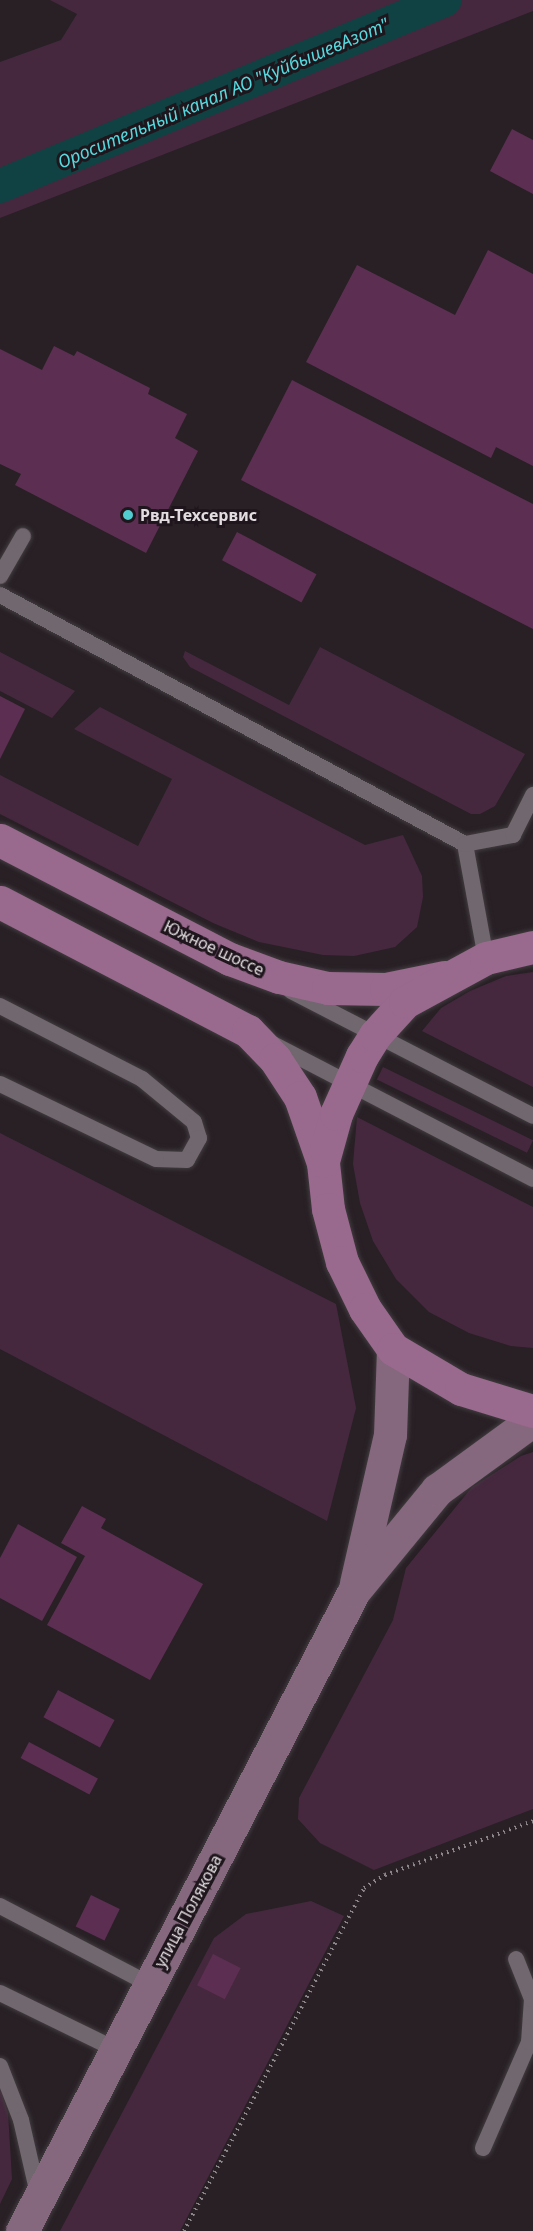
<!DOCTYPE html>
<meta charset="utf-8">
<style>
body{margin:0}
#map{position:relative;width:533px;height:2231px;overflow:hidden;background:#282025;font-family:"Noto Sans",sans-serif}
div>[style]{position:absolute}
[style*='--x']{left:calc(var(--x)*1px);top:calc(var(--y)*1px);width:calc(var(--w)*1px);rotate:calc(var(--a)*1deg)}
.green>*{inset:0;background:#45283e;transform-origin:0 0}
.canal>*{height:34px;margin:-17px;padding:0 17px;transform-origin:17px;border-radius:17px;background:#114243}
.building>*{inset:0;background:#5c2e52;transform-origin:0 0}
.path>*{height:4px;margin-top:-2px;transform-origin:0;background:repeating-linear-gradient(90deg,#8b8488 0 1.5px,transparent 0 6px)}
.roads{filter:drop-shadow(0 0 2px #423c40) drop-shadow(0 0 2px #423c40)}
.lane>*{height:16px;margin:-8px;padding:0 8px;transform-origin:8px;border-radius:8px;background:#71676e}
.secondary>*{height:33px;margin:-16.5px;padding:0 16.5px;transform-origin:16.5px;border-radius:16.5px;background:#85687e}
.primary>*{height:33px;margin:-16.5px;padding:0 16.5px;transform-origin:16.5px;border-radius:16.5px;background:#99698e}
.dots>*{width:16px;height:16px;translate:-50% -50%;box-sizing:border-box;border:3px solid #1e161c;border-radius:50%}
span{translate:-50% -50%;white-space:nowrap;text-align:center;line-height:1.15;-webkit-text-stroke:6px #1e161c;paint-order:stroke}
.poi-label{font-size:16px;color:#e2dce0;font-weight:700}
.left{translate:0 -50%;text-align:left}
.street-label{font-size:16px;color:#e2dce0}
.water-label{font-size:18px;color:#55d9de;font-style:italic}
</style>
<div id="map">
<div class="green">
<div style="clip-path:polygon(50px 0,533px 0,533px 11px,0 218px,0 62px,61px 40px,77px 14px)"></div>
<div style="clip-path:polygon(320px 647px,525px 754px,495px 806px,480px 814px,471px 814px,190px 667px,183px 657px,185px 651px,289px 705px)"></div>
<div style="clip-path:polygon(0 652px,75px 691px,52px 718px,0 691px)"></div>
<div style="clip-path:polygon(100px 707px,365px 845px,403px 835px,422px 876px,423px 897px,417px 927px,395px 947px,354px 956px,323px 955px,259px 942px,213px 923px,0 814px,0 775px,138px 846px,172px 779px,74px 729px)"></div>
<div style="clip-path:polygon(533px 972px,533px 1087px,422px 1031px,441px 1008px,470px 991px,506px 976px)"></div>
<div style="left:383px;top:1067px;width:167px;height:14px;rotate:26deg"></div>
<div style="clip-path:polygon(357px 1117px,533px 1207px,533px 1348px,511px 1346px,469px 1333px,429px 1312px,396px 1279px,373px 1241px,360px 1203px,353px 1164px)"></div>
<div style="clip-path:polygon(0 1133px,336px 1304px,356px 1408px,327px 1521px,0 1349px)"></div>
<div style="clip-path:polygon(533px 1452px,533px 1809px,374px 1870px,320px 1843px,298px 1819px,299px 1798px,393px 1620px,406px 1568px,472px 1487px,521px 1456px)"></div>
<div style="clip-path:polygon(311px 1901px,344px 1916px,180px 2231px,60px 2231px,214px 1938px,246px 1914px)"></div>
<div style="clip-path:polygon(0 2086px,8px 2113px,12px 2179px,0 2204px)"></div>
</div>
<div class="canal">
<div style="--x:0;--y:186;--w:482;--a:-22.7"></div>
</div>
<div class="building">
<div style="clip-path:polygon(512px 129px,533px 140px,533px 194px,490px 171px)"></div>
<div style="clip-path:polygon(488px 250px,533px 274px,533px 466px,496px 447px,491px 458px,306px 362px,357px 265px,455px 315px)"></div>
<div style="clip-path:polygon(54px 346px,74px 356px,77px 351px,150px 388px,148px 394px,187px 414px,175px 438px,198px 451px,146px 553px,15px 485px,21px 474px,0 464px,0 349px,42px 370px)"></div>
<div style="clip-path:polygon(292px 380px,533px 504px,533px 629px,241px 480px)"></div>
<div style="left:237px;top:532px;width:90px;height:32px;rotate:28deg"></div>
<div style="clip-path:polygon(0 696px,25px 709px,0 759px)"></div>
<div style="clip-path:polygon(82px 1506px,106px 1519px,101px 1528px,203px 1584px,150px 1680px,47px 1625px,85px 1556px,61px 1543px)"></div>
<div style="clip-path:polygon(18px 1524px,77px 1557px,42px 1621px,0 1598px,0 1558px)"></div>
<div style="left:58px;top:1690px;width:64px;height:31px;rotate:28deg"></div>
<div style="left:29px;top:1742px;width:78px;height:18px;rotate:28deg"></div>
<div style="left:91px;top:1895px;width:32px;height:35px;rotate:26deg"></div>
<div style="left:213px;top:1954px;width:31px;height:35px;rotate:27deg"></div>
</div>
<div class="path">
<div style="--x:184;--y:2231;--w:387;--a:-62.3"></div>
<div style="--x:364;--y:1888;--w:25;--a:-32"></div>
<div style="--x:385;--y:1875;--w:158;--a:-20"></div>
</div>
<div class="roads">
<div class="lane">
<div style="--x:0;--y:576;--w:46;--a:-60.1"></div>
<div style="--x:0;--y:595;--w:527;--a:28.17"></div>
<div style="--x:465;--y:844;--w:116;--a:79.6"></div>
<div style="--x:465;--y:844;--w:49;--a:-10.6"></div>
<div style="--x:513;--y:835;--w:45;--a:-63.4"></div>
<div style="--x:291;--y:991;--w:272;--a:27.3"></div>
<div style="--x:0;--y:1006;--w:160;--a:27.2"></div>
<div style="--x:142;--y:1079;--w:67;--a:39.6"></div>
<div style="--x:194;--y:1122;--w:17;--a:73"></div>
<div style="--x:199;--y:1138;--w:25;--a:119"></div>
<div style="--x:187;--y:1160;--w:31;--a:-178"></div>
<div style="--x:156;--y:1159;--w:173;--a:-154.3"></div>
<div style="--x:273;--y:1044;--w:293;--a:27.4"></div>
<div style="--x:0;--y:1906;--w:168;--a:27.6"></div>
<div style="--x:0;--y:1993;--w:130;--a:26"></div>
<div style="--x:0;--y:2066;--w:58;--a:68.7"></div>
<div style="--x:21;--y:2120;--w:76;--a:77.1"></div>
<div style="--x:483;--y:2148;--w:116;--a:-66.5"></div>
<div style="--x:529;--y:2042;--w:43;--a:-86"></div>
<div style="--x:532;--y:1999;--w:43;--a:-111.8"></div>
</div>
<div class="secondary">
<div style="--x:356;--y:1583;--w:152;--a:-77.1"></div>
<div style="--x:390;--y:1435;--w:86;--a:-88"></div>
<div style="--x:22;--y:2231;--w:721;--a:-62.58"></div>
<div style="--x:354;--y:1591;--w:131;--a:-50.6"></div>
<div style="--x:437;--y:1490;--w:119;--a:-36.1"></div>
</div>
<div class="primary">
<div style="--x:0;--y:840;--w:259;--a:27.4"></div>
<div style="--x:230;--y:959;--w:52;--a:20.2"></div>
<div style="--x:279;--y:977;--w:50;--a:12.7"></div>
<div style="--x:328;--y:988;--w:58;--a:1"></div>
<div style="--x:386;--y:989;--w:60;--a:-11.5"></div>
<div style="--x:0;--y:902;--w:280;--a:27.5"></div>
<div style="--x:248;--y:1031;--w:39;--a:46"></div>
<div style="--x:275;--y:1059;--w:45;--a:56.7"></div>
<div style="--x:300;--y:1097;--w:70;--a:70.8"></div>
<div style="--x:323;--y:1163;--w:46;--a:83.8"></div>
<div style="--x:328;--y:1209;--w:55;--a:75.2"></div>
<div style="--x:342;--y:1262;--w:52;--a:63.9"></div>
<div style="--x:365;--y:1309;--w:49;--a:55"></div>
<div style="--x:393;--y:1349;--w:79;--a:30.5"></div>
<div style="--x:461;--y:1389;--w:75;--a:17"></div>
<div style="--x:323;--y:1161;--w:49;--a:-74.5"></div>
<div style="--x:336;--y:1114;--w:64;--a:-65.9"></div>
<div style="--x:362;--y:1056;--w:25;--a:-58"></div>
<div style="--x:375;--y:1035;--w:45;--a:-47.7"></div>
<div style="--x:405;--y:1002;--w:92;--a:-28.5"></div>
<div style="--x:486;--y:958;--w:48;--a:-13.2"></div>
</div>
</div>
<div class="dots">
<div style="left:128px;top:515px;background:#51ccd1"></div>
</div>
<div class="poi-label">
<span class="left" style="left:140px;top:515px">Рвд-Техсервис</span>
</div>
<div class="street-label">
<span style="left:214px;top:948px;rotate:25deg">Южное шоссе</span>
<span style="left:188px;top:1911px;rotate:-62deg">улица Полякова</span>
</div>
<div class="water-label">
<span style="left:223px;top:93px;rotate:-23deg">Оросительный канал АО "КуйбышевАзот"</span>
</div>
</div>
